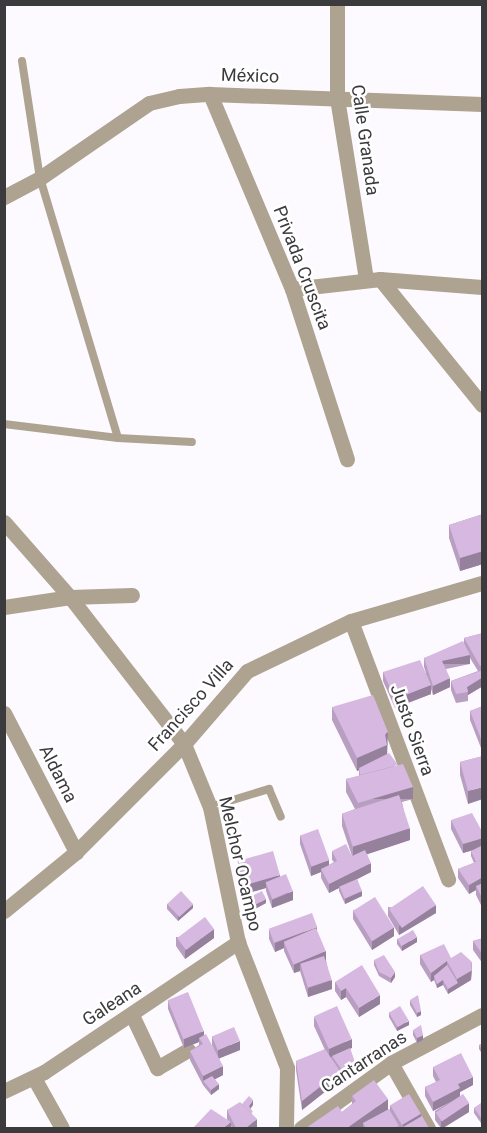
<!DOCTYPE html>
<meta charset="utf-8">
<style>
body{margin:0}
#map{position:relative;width:487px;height:1133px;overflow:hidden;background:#fcfaff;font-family:Roboto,sans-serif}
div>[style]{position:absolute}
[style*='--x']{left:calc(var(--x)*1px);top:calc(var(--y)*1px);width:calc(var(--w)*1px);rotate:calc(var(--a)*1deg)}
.service>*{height:8px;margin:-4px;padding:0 4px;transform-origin:4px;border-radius:4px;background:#aea290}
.minor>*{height:15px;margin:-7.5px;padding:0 7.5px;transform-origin:7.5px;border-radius:7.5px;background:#aea290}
.wall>*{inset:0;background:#b89ec1}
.shaded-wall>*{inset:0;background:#96819d;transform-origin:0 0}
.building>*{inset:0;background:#d6b8e0;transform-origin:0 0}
span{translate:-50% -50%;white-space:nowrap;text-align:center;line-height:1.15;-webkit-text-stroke:5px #fff;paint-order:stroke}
.street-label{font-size:18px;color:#3b3a3d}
.frame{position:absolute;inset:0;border:6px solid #3b3a3d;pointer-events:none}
</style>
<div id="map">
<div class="service">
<div style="--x:22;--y:61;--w:118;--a:81.3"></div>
<div style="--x:40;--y:178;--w:271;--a:73.3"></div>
<div style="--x:4;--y:424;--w:115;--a:7"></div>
<div style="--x:118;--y:438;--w:74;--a:3.1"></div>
<div style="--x:210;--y:807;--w:62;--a:-17"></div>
<div style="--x:269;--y:789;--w:30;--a:67"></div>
</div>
<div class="minor">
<div style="--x:337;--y:4;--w:94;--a:90"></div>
<div style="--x:337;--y:98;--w:183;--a:80.9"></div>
<div style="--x:210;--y:94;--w:212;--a:67.2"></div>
<div style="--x:292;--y:289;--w:179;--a:72.1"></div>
<div style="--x:4;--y:197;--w:41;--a:-27.8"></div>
<div style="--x:40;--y:178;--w:132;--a:-34.5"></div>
<div style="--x:149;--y:103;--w:31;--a:-13"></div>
<div style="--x:179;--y:96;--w:31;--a:-4"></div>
<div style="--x:210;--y:94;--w:272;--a:2.1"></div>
<div style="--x:380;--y:279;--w:162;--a:51"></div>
<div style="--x:292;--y:289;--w:89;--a:-6.5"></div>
<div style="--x:380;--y:279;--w:102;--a:4.5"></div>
<div style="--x:4;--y:522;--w:100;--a:48.7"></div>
<div style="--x:70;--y:597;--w:186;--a:52.2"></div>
<div style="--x:184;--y:744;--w:68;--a:67.6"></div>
<div style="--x:210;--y:807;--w:138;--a:78.3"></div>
<div style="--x:238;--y:942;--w:135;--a:68.7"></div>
<div style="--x:287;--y:1068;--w:60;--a:91"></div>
<div style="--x:4;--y:607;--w:67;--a:-8.6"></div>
<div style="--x:70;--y:597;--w:62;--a:-1.8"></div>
<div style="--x:351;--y:621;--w:276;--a:69.4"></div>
<div style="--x:4;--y:713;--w:157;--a:62.6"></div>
<div style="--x:4;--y:911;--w:93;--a:-39.3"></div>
<div style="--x:76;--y:852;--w:153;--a:-45"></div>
<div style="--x:184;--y:744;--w:96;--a:-49.2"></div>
<div style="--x:247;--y:671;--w:115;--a:-25.7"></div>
<div style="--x:351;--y:621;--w:136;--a:-16.2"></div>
<div style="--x:132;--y:1015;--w:59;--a:64.7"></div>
<div style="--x:157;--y:1068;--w:36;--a:-30"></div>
<div style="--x:391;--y:1063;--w:75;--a:60.4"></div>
<div style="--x:34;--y:1078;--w:57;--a:60.8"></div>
<div style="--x:4;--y:1091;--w:44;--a:-25.4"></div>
<div style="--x:44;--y:1072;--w:234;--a:-33.8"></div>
<div style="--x:301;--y:1128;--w:111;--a:-35.8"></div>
<div style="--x:391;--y:1063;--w:103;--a:-27.8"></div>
</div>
<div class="wall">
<div style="clip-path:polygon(483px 514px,483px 564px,460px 571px,449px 538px,449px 525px)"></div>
<div style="clip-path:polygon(483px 633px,483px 686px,468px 695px,468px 701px,456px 703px,451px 690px,451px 681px,478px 671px,470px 658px,470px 664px,446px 669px,450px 687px,433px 695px,431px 689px,431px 694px,395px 708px,383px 681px,383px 672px,426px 673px,424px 667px,424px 658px,464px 644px,464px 638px)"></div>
<div style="clip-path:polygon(483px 706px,483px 753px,470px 720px,470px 711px)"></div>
<div style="clip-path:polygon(332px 707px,388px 744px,387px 745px,387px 754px,413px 799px,402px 802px,410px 840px,367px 854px,371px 872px,357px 879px,362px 896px,345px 904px,339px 891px,339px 888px,329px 893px,321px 878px,321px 872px,311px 876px,300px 844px,300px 835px,329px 865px,334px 862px,332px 860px,332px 851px,352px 856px,342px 826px,342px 814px,355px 809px,346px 792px,346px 779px,359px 776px,359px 770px,357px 771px,332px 720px)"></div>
<div style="clip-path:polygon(483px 756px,468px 804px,460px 775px,460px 762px)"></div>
<div style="clip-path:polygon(451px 820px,483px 833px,483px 909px,476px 895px,476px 890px,469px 894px,458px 878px,458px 869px,474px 863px,471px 856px,471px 851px,474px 850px,463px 853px,451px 829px)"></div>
<div style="clip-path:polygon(238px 862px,280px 877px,293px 900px,272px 908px,266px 891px,266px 888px,245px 894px,238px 871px)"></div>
<div style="clip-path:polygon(247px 899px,266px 903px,251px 911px,247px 903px)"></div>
<div style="clip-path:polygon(167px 904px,193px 908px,178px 921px,167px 909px)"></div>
<div style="clip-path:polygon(388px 907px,436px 913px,399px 935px,388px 916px)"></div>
<div style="clip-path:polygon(353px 910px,394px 936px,372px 950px,353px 919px)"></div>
<div style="clip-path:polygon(269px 930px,317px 932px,326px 960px,332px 989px,308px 997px,300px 971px,294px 973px,284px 951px,284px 948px,275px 952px,269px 939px)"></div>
<div style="clip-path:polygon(176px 937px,214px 938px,185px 959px,176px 946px)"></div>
<div style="clip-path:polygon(483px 938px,483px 964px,473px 950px,473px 941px)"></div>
<div style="clip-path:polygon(397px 939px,417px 942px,402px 951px,397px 944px)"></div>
<div style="clip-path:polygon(420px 955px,451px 958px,472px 971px,471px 980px,448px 994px,443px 985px,437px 988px,434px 980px,431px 982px,420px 964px)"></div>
<div style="clip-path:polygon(374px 960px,395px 977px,391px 983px,379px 976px,374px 965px)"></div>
<div style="clip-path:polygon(335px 982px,380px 1004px,359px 1017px,346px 997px,341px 1000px,335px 991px)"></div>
<div style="clip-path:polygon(168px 1000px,204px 1035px,214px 1049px,212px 1045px,212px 1036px,240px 1050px,219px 1058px,223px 1075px,215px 1079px,219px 1089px,211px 1095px,203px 1085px,190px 1060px,190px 1051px,199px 1045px,199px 1042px,184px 1048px,168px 1009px)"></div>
<div style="clip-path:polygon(410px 1000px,421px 1015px,417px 1017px,410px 1005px)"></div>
<div style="clip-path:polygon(389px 1012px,409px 1025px,397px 1031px,389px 1017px)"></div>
<div style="clip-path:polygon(314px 1017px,352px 1048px,350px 1048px,356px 1070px,344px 1078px,340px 1073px,340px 1080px,302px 1110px,296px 1070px,296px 1061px,325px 1050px,314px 1026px)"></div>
<div style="clip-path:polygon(413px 1030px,423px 1040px,417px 1043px,413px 1035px)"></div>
<div style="clip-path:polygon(483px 1043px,483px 1055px,479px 1049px,479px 1045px)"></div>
<div style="clip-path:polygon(433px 1067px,473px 1085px,460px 1092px,460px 1096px,469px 1112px,443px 1128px,441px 1128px,435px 1120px,435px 1111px,451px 1101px,433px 1111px,425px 1096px,425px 1087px,436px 1082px,433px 1076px)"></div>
<div style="clip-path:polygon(352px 1096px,388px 1109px,390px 1110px,390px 1105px,421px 1117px,429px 1128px,400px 1128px,399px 1127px,399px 1128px,306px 1128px,342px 1112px,352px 1104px)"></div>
<div style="clip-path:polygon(483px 1102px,483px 1122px,481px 1123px,474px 1113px,474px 1108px)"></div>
<div style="clip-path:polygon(242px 1104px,253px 1105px,250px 1108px,256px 1128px,232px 1128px,231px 1126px,231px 1128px,227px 1119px,227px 1110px)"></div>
</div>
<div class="shaded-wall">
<div style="clip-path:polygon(483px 551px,483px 564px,460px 571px,460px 558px)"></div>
<div style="left:470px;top:655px;width:9px;height:29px;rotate:90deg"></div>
<div style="clip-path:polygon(483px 677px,483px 686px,468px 695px,467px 687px)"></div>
<div style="clip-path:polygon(450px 678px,450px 687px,433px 695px,433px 686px)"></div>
<div style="clip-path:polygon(431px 685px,431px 694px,395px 708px,395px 699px)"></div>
<div style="clip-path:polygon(388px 732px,387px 758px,357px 771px,357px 758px)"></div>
<div style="left:413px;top:787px;width:12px;height:57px;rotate:90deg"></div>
<div style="clip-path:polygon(483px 787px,483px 799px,468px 804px,468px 791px)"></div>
<div style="clip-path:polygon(410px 828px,410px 840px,353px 859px,353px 846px)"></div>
<div style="clip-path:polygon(483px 838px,483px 847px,463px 853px,463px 844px)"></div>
<div style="clip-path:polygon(329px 860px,329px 869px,321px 869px,321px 872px,311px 876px,311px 867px)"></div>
<div style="clip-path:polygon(371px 863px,371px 872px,340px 888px,339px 886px,339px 888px,329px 893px,329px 884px)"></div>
<div style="clip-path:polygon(280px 875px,280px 883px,266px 882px,266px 888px,245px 894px,245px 885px)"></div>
<div style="clip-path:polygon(483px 877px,483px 886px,476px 886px,476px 890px,469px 894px,469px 885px)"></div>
<div style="clip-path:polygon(293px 891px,293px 900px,272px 908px,272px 900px)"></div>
<div style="clip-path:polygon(362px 891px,362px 896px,345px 904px,345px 899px)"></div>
<div style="clip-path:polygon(266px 899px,266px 903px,251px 911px,251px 907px)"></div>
<div style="clip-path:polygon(193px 904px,193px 908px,178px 921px,178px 917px)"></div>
<div style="clip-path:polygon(436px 905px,436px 913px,399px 935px,399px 926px)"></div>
<div style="clip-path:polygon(317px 927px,317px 936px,284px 942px,284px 948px,275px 952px,275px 943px)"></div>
<div style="clip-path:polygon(394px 927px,394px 936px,372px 950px,372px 941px)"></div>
<div style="clip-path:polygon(214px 929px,214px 938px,185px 959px,185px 950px)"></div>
<div style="clip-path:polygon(417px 937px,417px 942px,402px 951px,402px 946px)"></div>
<div style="clip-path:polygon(326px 951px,326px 960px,302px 970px,300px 964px,300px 971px,294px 973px,294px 964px)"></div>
<div style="clip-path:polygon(447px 961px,447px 970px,434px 976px,434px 980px,431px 982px,431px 973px)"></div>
<div style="clip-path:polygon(472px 962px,471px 980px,448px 994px,448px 989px,457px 983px,457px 979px)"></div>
<div style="clip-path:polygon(395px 972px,395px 977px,391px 983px,391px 978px)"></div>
<div style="clip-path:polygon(332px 980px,332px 989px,308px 997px,308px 988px)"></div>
<div style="clip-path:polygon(443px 980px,443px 985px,437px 988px,437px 984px)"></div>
<div style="clip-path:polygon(346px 988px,346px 997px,341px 1000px,341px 991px)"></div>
<div style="clip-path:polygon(380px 995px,380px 1004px,359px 1017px,359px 1008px)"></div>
<div style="clip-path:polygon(421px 1011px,421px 1015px,417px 1017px,417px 1013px)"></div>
<div style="clip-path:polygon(409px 1021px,409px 1025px,397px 1031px,397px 1027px)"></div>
<div style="clip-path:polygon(204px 1031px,204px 1040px,199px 1038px,199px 1042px,184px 1048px,184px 1039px)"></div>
<div style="clip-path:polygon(423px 1035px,423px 1040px,417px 1043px,417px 1038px)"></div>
<div style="clip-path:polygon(352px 1039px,352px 1048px,329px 1058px,329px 1049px)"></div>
<div style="clip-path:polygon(240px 1041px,240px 1050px,218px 1059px,218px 1050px)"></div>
<div style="clip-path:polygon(356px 1065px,356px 1070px,344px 1078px,344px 1073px)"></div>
<div style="clip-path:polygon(223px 1066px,223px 1075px,206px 1084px,203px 1081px,203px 1076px)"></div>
<div style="clip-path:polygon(340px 1071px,340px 1080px,302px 1110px,302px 1101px)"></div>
<div style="clip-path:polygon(473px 1077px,473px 1085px,460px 1092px,460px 1097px,433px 1111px,433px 1102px,458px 1084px)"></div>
<div style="clip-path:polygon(219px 1084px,219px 1089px,211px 1095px,211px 1090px)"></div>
<div style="clip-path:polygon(388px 1099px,388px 1112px,363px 1123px,363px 1128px,347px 1128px)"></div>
<div style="clip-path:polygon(253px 1100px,253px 1105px,249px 1111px,249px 1106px)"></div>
<div style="clip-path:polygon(469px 1103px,469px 1112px,443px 1128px,441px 1128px,441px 1121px)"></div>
<div style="clip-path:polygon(421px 1114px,421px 1122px,403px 1127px,403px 1128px,403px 1124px)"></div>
<div style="clip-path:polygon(257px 1119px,257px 1128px,246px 1128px)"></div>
<div style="clip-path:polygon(231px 1122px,231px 1128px,223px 1128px)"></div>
</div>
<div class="building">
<div style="clip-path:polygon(483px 514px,483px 551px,460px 558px,449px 525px)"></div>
<div style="clip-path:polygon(483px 633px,483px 665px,480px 666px,464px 638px)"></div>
<div style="clip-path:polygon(463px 641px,470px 655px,442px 661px,450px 678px,433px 686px,424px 658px)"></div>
<div style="clip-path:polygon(420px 660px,431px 685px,395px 699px,383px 672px)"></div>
<div style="clip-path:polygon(483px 670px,483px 677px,467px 687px,468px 692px,456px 694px,451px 681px)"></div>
<div style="clip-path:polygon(373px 695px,388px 732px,385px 734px,387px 745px,357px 758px,332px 707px)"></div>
<div style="clip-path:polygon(483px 706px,483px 744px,470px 711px)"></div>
<div style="clip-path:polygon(389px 753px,398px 765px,360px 775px,359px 768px)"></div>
<div style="clip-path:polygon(483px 756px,483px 787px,468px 791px,460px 762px)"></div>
<div style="clip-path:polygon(403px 764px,413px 787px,358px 803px,346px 779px)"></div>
<div style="left:399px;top:795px;width:35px;height:60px;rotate:72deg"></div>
<div style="clip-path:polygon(472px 813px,483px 833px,483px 838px,463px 844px,451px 820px)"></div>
<div style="left:318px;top:829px;width:33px;height:19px;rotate:70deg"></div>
<div style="clip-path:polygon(346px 844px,352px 856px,365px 850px,371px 863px,329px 884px,321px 869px,337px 861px,332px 851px)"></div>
<div style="clip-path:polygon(483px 845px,483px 859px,476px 862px,471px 851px)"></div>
<div style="left:273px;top:851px;width:25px;height:37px;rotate:74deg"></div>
<div style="clip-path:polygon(483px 859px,483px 877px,469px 885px,458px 869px)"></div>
<div style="left:286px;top:874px;width:18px;height:22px;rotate:68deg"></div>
<div style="left:357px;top:879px;width:13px;height:19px;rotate:67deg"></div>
<div style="clip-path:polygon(483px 883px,483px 900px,476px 886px)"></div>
<div style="left:423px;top:886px;width:23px;height:41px;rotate:56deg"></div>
<div style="left:181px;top:891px;width:18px;height:19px;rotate:47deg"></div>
<div style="left:262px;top:891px;width:9px;height:17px;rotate:63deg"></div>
<div style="left:375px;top:897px;width:36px;height:26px;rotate:58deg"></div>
<div style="left:312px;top:913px;width:15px;height:46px;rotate:70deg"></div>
<div style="left:205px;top:917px;width:15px;height:35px;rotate:53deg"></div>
<div style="left:316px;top:928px;width:25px;height:35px;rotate:67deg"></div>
<div style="left:413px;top:930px;width:8px;height:18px;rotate:60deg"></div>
<div style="clip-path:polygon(483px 938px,483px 955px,473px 941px)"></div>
<div style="clip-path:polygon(444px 944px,451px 958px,461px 952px,472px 962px,471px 971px,457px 979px,447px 961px,431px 973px,420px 955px)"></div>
<div style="clip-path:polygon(384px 955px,395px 972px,391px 978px,379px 972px,374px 960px)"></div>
<div style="left:324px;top:956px;width:25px;height:25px;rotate:72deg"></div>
<div style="clip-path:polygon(362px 965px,380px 995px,359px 1008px,346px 988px,341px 991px,335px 982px)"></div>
<div style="clip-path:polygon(447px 965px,458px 983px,448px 989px,443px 980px,437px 984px,434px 976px)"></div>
<div style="left:188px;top:992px;width:42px;height:22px;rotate:68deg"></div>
<div style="clip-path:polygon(418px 995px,421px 1011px,417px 1013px,410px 1000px)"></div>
<div style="left:337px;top:1006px;width:36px;height:25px;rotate:66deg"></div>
<div style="left:400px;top:1006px;width:17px;height:13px;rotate:59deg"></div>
<div style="clip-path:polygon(421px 1025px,423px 1035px,417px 1038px,413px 1030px)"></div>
<div style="left:234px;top:1027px;width:15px;height:24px;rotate:67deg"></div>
<div style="clip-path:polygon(206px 1034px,223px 1066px,203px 1076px,190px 1051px,203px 1044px,199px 1038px)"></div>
<div style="clip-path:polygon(483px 1043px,483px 1051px,479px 1045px)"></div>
<div style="clip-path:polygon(350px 1048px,356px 1065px,344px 1073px,332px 1056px)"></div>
<div style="clip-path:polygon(325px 1049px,340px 1071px,302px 1101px,296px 1061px)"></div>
<div style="clip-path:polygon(461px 1053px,473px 1077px,458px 1084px,460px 1088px,433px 1102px,425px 1087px,440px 1080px,433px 1067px)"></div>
<div style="clip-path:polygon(212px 1076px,219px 1084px,211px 1090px,203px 1081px)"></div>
<div style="clip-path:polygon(374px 1080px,388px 1099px,347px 1128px,306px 1128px,338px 1106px,342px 1112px,356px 1101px,352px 1096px)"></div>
<div style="left:409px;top:1094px;width:23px;height:22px;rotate:59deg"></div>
<div style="left:463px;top:1094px;width:11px;height:33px;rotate:56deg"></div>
<div style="clip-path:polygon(249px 1096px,253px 1100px,249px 1106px,253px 1112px,251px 1113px,242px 1104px)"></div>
<div style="clip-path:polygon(240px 1102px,257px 1119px,246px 1128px,236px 1128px,227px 1110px)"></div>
<div style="clip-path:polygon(483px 1102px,483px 1117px,481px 1118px,474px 1108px)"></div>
<div style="clip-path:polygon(211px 1109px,231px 1122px,223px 1128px,193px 1128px)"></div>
<div style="clip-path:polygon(389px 1109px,399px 1126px,393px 1128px,366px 1128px,363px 1123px)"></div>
<div style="clip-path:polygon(422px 1116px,429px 1128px,404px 1128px,403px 1127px)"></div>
</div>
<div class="street-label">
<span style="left:250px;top:76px;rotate:2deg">México</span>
<span style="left:365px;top:140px;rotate:82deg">Calle Granada</span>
<span style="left:302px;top:268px;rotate:69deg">Privada Cruscita</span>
<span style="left:191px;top:705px;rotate:-48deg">Francisco Villa</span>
<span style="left:412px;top:730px;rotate:70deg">Justo Sierra</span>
<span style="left:58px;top:774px;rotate:63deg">Aldama</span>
<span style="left:240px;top:864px;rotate:77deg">Melchor Ocampo</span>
<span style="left:112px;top:1004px;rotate:-33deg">Galeana</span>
<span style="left:364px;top:1062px;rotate:-33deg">Cantarranas</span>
</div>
<div class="frame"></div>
</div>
